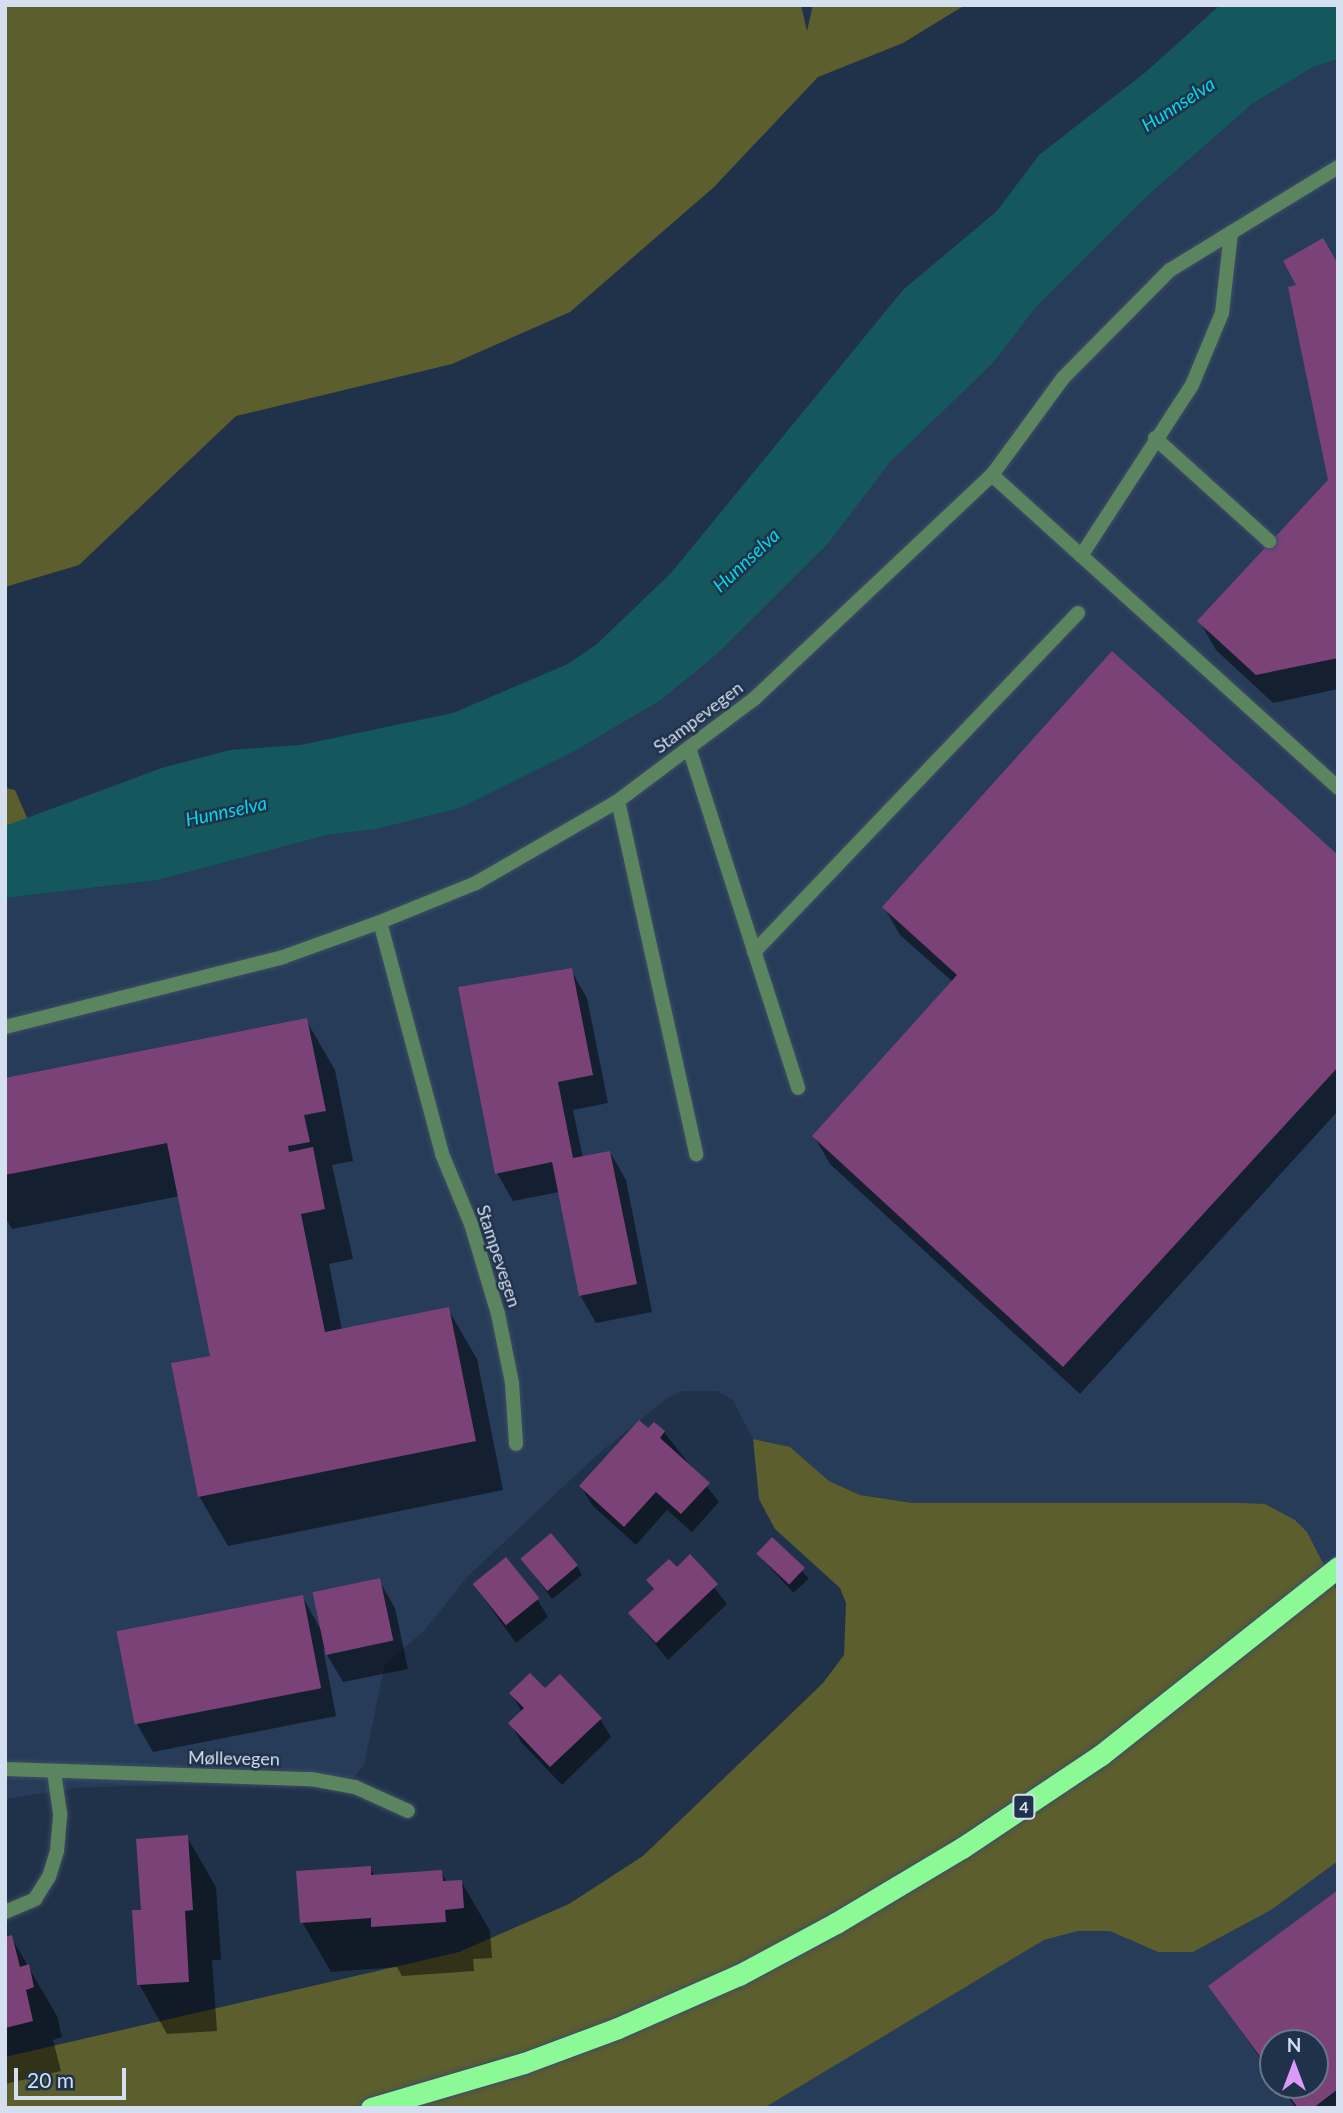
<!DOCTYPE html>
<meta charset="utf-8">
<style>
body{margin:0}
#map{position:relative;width:1343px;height:2113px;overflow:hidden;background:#20324a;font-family:Lato,sans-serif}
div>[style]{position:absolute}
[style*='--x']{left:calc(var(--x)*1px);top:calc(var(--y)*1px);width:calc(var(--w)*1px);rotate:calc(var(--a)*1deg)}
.built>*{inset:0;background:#273c59}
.green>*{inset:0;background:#5c5e2e}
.water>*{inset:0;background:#14585d}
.shadow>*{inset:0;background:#0007;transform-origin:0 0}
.building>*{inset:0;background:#7b4278;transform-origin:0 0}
.roads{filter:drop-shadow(0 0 2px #3d4e64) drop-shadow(0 0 2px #3d4e64)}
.lane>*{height:14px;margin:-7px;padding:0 7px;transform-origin:7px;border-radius:7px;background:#5b855e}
.street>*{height:14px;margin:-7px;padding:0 7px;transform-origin:7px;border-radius:7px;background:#5b855e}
.highway>*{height:21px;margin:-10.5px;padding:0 10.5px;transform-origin:10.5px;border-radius:10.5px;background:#8cf997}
span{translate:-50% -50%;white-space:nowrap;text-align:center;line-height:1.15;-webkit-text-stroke:5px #20324a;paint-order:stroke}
.shield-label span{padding:2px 5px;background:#20324a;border:2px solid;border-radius:5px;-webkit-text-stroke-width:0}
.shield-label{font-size:16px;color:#d4dfef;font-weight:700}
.street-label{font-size:18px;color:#d4dfef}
.water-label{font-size:19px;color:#00dae7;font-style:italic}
.frame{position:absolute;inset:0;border:7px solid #d4dfef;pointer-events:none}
.north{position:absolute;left:1259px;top:2029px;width:70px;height:70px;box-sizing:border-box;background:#20324a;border:2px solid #68778c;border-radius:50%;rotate:0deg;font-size:19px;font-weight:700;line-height:28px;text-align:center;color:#d4dfef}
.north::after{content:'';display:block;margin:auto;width:24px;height:32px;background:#d99af8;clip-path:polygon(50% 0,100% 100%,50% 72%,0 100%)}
.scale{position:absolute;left:14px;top:2068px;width:112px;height:32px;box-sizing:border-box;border:4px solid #d4dfef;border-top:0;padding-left:9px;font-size:21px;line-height:24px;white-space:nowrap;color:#d4dfef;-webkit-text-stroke:5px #20324a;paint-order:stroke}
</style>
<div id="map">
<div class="built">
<div style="clip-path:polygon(1338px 59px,1338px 1593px,1321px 1564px,1265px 1504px,912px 1503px,860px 1495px,829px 1481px,790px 1447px,753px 1439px,732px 1399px,717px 1391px,682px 1391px,666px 1399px,597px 1455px,468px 1576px,424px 1631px,385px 1664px,364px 1765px,353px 1778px,75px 1788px,5px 1799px,5px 898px,158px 880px,327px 835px,377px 829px,460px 808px,571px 753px,661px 700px,716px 655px,827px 545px,889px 462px,992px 363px,1036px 307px,1144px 199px,1252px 104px,1313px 67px)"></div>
<div style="clip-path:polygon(evenodd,1338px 1861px,1338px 2108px,764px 2108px,1044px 1940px,1078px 1931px,1111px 1931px,1158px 1952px,1193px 1952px,1271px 1910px,1338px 1861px,1273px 2043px,1315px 2043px,1315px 2085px,1273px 2085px,1273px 2043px)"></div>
</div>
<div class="green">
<div style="clip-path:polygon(5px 5px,801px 5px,807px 31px,813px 5px,965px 5px,903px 43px,818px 77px,714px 187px,570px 312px,452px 364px,236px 416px,79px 565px,5px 587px)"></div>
<div style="clip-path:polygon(5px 788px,15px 790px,28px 820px,5px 826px)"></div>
<div style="clip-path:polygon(753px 1439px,790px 1447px,829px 1481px,860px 1495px,912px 1503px,1241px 1503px,1265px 1504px,1295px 1520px,1307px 1532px,1338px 1593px,1338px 1861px,1271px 1910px,1193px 1952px,1158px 1952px,1110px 1931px,1078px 1931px,1044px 1940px,764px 2108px,5px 2108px,5px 2057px,459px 1952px,569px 1904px,643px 1856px,823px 1683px,844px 1655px,846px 1603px,840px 1588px,775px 1529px,759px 1499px)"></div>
</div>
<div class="water">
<div style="clip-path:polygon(1220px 5px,1338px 5px,1338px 59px,1313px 67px,1252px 104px,1144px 199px,1036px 307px,993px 363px,890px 462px,827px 545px,716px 655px,661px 700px,571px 753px,460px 808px,377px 829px,327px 835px,158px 880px,5px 898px,5px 826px,162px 768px,230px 750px,301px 745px,453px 713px,568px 664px,597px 644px,671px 573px,903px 290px,997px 211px,1039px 155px,1147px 71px)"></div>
</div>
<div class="shadow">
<div style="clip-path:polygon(1338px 267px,1338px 689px,1273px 703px,1216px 650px,1200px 622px,1329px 480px)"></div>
<div style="clip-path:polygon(1338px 857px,1338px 1111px,1080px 1394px,830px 1164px,814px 1136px,953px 982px,900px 935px,884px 907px)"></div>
<div style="clip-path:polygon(571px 970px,587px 998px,608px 1103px,573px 1110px,583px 1158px,610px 1152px,626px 1180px,652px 1312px,596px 1323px,580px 1295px,559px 1192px,513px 1201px,497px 1173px)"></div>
<div style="clip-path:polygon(306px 1020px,335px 1070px,353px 1161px,332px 1165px,353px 1259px,329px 1264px,342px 1330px,448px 1309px,477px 1359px,503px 1490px,228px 1546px,199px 1496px,212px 1357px,180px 1196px,12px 1229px,5px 1217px,5px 1080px)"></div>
<div style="clip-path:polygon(648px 1431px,664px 1432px,719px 1502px,692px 1532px,667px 1510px,636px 1545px,592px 1505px,581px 1487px)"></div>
<div style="left:772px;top:1539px;width:54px;height:21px;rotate:47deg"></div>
<div style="clip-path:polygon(690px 1557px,727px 1604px,668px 1660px,630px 1613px,654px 1591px,648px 1580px,677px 1569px)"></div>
<div style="clip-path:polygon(522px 1559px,577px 1566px,582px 1575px,552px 1599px)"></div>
<div style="clip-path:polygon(379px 1580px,395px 1608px,408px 1669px,343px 1682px,323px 1648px,336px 1716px,153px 1752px,137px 1724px,302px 1596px,321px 1630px)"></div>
<div style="clip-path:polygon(474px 1585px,537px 1599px,548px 1617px,516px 1643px)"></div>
<div style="clip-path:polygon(545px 1691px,600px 1719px,611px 1737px,562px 1785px,521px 1742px,511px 1724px,522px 1712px,511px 1693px)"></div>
<div style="clip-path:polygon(187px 1837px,216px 1887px,221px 1960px,212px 1960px,217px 2031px,167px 2034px,139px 1984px,143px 1911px)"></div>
<div style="clip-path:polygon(370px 1868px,375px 1877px,441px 1872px,447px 1882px,461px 1881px,490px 1931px,492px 1958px,473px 1959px,474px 1971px,402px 1976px,397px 1967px,331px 1972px,302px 1922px)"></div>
<div style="clip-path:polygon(1338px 1892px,1338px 2108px,1296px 2108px,1279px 2085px,1315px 2085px,1315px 2043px,1273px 2043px,1273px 2077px,1210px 1986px)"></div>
<div style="clip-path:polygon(11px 1937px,57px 2016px,62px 2037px,53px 2040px,61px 2071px,5px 2084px,5px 1939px)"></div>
</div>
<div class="building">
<div style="clip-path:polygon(1323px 238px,1338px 264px,1338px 658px,1256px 675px,1197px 621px,1328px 480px,1288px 287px,1296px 285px,1283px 261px)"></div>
<div style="clip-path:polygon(1112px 651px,1338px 855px,1338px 1067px,1063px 1367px,812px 1136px,957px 975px,882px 907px)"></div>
<div style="clip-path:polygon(572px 968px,593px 1075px,558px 1082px,573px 1158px,610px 1151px,637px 1284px,579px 1296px,552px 1162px,495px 1174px,458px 987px)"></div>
<div style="clip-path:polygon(307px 1018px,326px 1111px,304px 1115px,310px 1142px,288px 1146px,289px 1152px,313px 1147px,325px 1209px,301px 1214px,325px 1332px,449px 1307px,476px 1441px,198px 1497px,171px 1363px,210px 1356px,167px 1143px,5px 1175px,5px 1078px)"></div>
<div style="clip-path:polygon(639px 1420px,648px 1428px,654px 1422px,665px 1431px,660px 1438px,710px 1483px,681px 1514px,656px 1492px,624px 1527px,579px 1486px)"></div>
<div style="left:551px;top:1533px;width:42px;height:40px;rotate:50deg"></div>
<div style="left:772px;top:1537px;width:45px;height:23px;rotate:43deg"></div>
<div style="clip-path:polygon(690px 1554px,718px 1584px,656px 1643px,628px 1613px,654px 1589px,646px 1580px,669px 1559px,677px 1567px)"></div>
<div style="left:506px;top:1557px;width:53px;height:43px;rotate:51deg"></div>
<div style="left:380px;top:1578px;width:64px;height:69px;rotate:78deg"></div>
<div style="left:303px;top:1595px;width:95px;height:190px;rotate:79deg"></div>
<div style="clip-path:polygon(530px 1673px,545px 1688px,560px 1674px,602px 1718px,550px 1767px,508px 1723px,524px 1708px,509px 1693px)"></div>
<div style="clip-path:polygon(188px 1835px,193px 1910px,185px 1911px,189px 1982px,137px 1985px,132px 1910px,141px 1910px,136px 1839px)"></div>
<div style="clip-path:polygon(371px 1866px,371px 1875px,442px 1870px,443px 1881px,462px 1880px,464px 1908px,445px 1910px,446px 1922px,371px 1927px,371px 1918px,300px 1923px,296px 1871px)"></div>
<div style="clip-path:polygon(1338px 1890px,1338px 2089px,1313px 2108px,1298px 2108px,1281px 2085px,1315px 2085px,1315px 2043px,1273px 2043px,1273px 2074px,1208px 1986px)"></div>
<div style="clip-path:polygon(12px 1935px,20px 1967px,29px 1964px,34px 1987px,26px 1990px,33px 2021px,5px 2028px,5px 1937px)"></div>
</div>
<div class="roads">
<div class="lane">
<div style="--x:1155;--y:438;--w:154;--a:42.1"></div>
<div style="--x:992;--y:475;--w:467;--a:42.1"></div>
<div style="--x:1081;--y:556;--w:204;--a:-57"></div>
<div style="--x:1192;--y:385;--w:78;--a:-67.4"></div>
<div style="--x:1222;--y:313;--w:81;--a:-83.6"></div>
<div style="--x:689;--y:748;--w:357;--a:72.2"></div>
<div style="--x:618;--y:801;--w:362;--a:77.5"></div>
<div style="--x:380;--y:922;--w:240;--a:75"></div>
<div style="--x:442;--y:1154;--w:76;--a:67.5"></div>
<div style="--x:471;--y:1224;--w:94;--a:73.3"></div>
<div style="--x:498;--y:1314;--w:70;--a:78.5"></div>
<div style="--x:512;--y:1383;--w:61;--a:86.2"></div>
<div style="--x:754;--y:952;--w:469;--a:-46.3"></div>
<div style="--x:5;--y:1912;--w:33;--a:-23"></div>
<div style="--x:35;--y:1899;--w:26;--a:-58"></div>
<div style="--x:49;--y:1877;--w:27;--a:-73"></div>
<div style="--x:57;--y:1851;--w:38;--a:-85"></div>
<div style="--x:60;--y:1813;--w:41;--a:-98.3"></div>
</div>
<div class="street">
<div style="--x:5;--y:1027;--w:287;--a:-14.1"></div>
<div style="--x:283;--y:957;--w:103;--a:-19.8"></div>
<div style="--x:380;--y:922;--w:104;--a:-22.1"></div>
<div style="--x:476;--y:883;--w:164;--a:-30"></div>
<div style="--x:618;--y:801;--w:171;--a:-36.9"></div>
<div style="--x:755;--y:698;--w:325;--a:-43.3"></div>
<div style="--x:992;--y:475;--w:120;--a:-53.8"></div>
<div style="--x:1063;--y:378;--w:152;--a:-45.3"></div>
<div style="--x:1170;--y:270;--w:197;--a:-31.5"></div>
<div style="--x:5;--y:1769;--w:306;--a:1.9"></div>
<div style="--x:311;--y:1779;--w:45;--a:10.3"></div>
<div style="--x:355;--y:1787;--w:58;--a:24.4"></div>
</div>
<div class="highway">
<div style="--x:371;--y:2108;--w:159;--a:-16.4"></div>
<div style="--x:524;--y:2063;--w:100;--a:-20.4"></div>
<div style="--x:618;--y:2028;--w:132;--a:-23.7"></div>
<div style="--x:739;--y:1975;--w:110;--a:-28.2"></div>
<div style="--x:836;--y:1923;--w:147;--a:-30.8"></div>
<div style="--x:962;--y:1848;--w:167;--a:-33.8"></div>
<div style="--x:1101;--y:1755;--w:303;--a:-38.4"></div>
</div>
</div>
<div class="shield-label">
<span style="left:1024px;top:1807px">4</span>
</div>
<div class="street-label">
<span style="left:698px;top:717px;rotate:-37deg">Stampevegen</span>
<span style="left:499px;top:1256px;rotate:72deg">Stampevegen</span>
<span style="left:234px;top:1758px;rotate:1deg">Møllevegen</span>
</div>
<div class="water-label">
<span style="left:1178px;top:104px;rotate:-33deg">Hunnselva</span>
<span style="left:746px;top:560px;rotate:-43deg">Hunnselva</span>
<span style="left:226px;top:811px;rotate:-12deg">Hunnselva</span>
</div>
<div class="frame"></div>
<div class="north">N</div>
<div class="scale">20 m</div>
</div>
